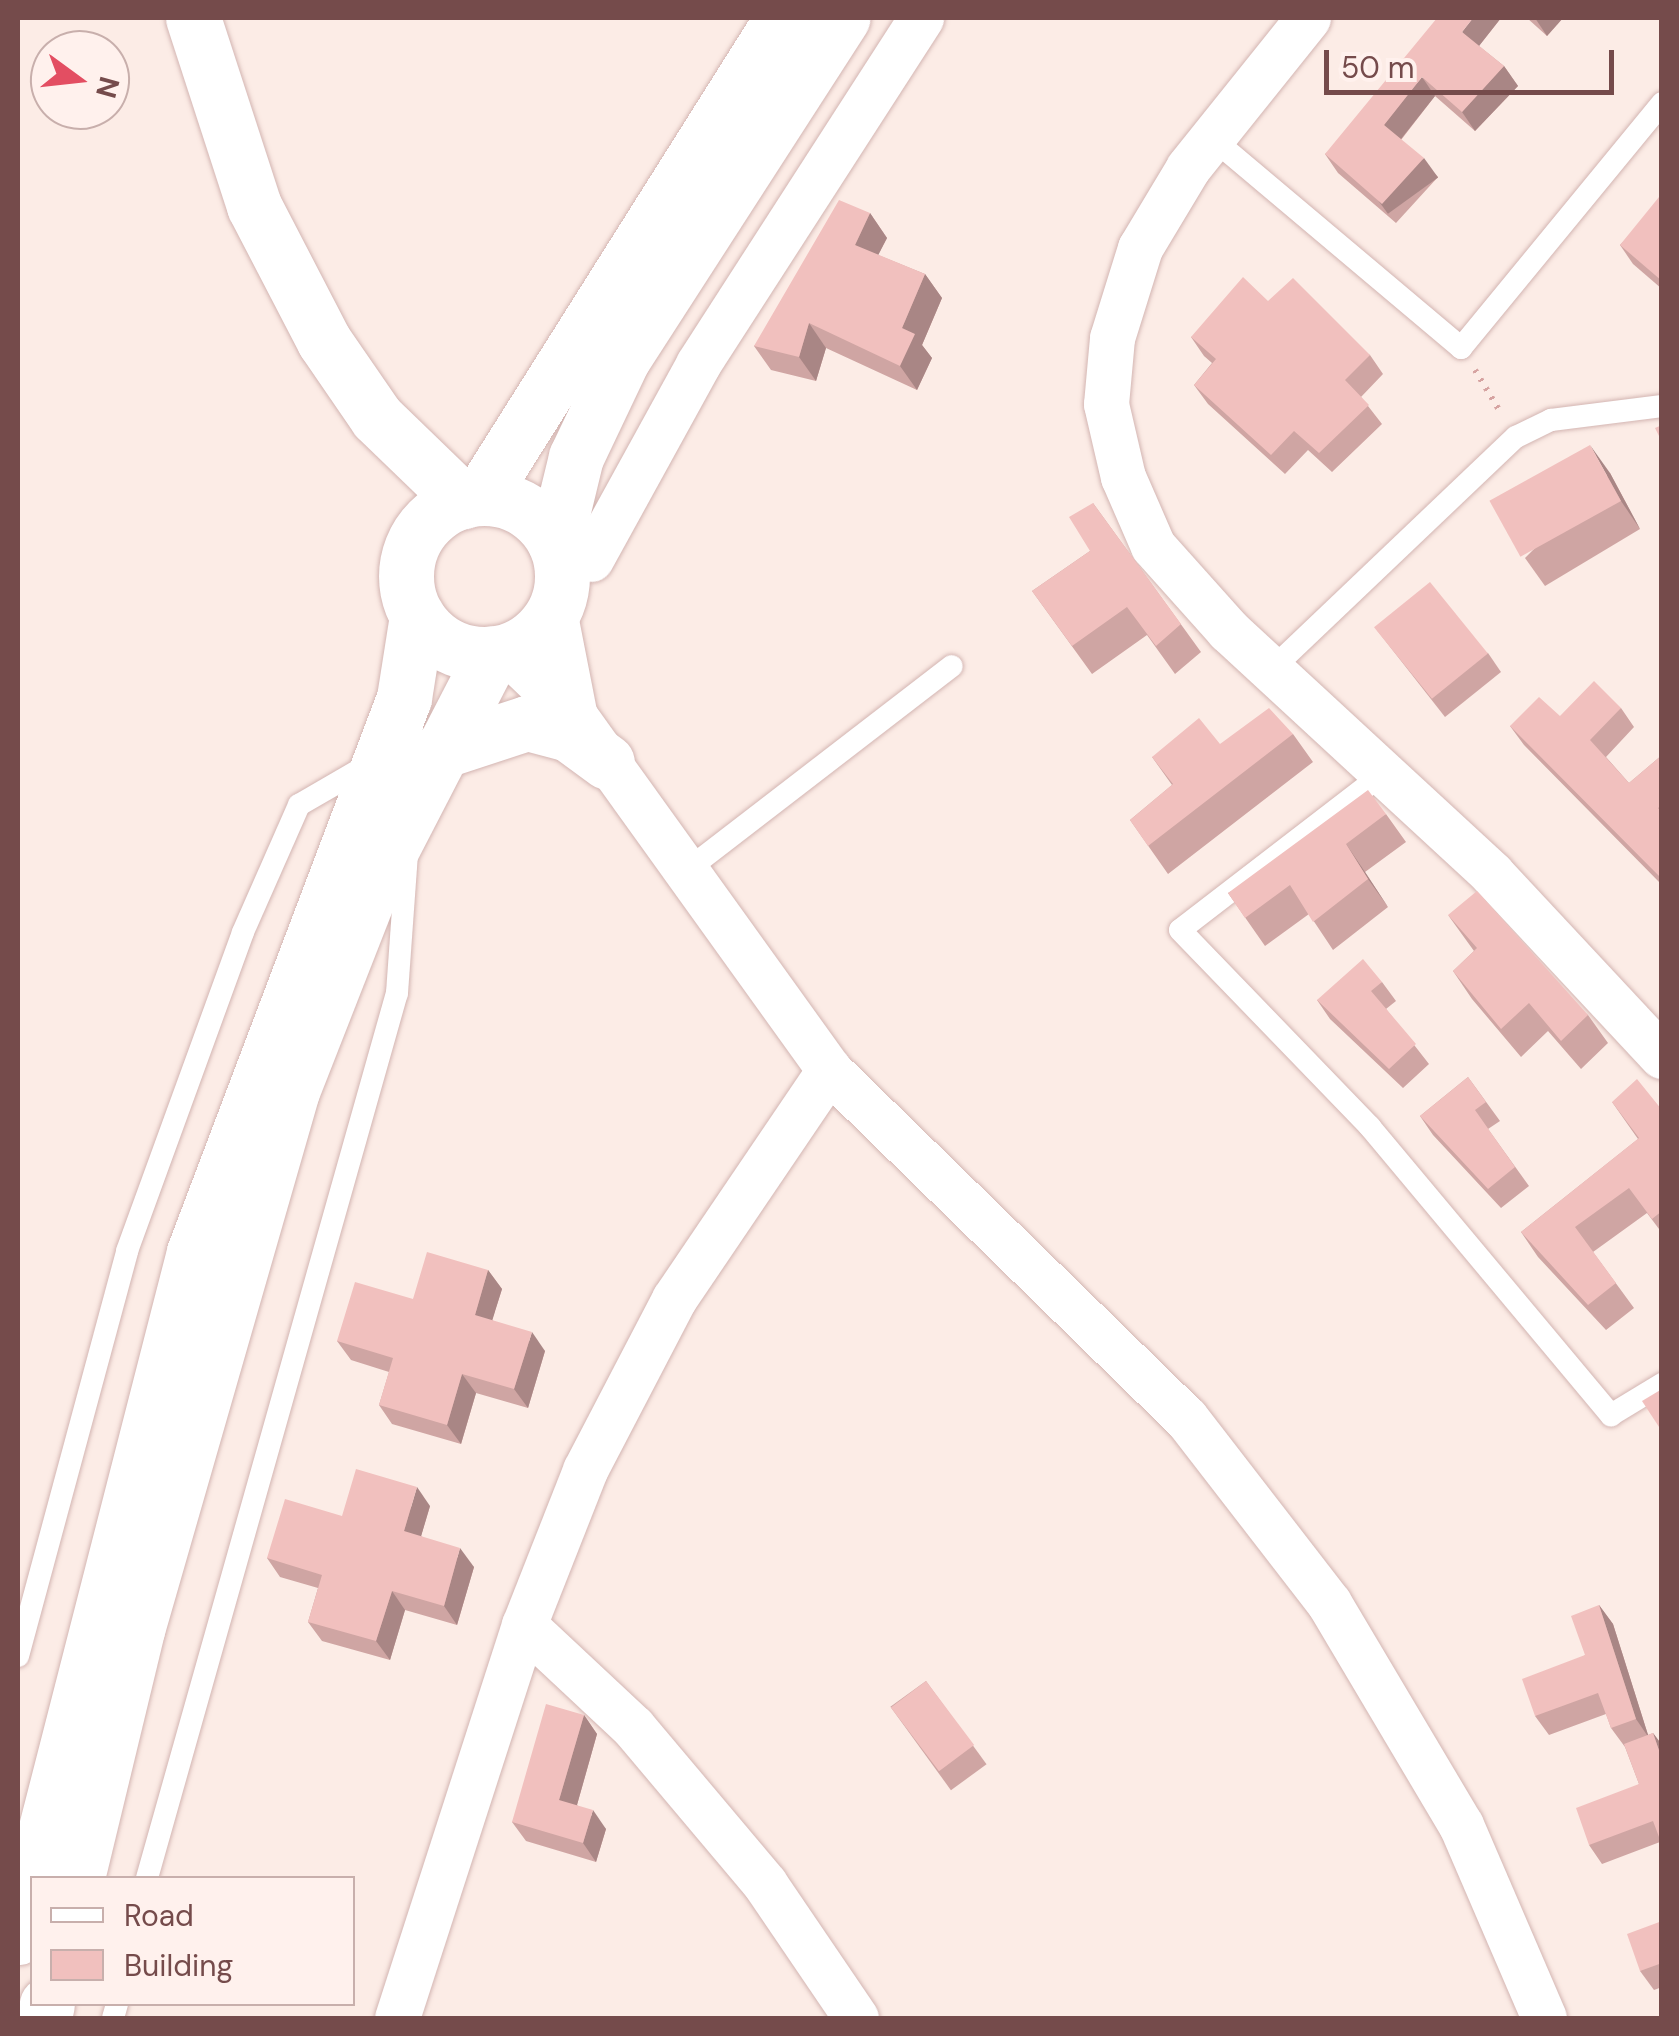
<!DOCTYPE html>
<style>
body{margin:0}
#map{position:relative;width:1679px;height:2036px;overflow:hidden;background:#fcece6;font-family:"DM Sans",sans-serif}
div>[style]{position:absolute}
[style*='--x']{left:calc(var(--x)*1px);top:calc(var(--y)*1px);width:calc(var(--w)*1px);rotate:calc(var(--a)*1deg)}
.path>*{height:6px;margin-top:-3px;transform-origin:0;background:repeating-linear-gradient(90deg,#d6a3a1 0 2.5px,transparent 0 10.5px)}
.roads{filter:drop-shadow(0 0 2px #d3b5b2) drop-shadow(0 0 2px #d3b5b2)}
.service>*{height:22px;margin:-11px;padding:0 11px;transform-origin:11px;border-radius:11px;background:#fff}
.minor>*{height:45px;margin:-22.5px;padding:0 22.5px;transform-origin:22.5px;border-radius:22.5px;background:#fff}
.tertiary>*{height:55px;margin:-27.5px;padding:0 27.5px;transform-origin:27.5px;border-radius:27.5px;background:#fff}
.tertiary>.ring{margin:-27.5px;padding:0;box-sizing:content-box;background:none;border:55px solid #fff;border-radius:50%}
.wall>*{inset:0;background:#cfa5a3;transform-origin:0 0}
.shaded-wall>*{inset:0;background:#a98685;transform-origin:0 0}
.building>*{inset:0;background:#f1c0be;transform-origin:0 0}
span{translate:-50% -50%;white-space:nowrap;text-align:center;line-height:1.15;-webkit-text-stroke:9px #fff1ed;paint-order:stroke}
.frame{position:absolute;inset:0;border:20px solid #754b4b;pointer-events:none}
.legend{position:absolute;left:30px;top:1876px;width:325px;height:130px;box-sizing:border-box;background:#fff1ed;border:2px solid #c8afac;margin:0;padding:12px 18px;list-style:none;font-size:30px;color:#754b4b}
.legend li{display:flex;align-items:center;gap:20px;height:50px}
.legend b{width:50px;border:2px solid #c8afac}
.north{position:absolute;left:30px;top:30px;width:100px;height:100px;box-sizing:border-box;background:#fff1ed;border:2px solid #c8afac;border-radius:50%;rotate:105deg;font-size:28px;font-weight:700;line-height:40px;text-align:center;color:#754b4b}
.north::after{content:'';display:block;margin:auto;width:35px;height:45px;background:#e34e62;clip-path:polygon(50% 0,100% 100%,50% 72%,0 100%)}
.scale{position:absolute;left:1324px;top:50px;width:290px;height:45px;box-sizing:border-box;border:5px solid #754b4b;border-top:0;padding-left:12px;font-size:30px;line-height:35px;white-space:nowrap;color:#754b4b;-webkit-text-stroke:8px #fff1ed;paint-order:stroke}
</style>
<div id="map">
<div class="path">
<div style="--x:1475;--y:370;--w:52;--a:59"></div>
</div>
<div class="roads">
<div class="service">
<div style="--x:1212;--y:138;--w:326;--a:40.1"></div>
<div style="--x:1461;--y:348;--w:317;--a:-50.6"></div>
<div style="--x:1271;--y:670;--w:338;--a:-43.6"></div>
<div style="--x:1516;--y:437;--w:39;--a:-26"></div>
<div style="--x:1551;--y:420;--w:112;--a:-7.2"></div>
<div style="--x:1384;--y:773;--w:257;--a:142.4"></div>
<div style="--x:1180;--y:930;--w:274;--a:46"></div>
<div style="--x:1370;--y:1127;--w:376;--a:50.1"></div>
<div style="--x:1611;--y:1415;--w:60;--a:-31.3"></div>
<div style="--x:687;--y:870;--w:334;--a:-37.6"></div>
<div style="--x:18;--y:1656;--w:419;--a:-74.9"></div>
<div style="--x:127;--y:1251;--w:339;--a:-70"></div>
<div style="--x:243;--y:932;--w:139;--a:-66.2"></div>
<div style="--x:299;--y:805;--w:80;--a:-30.1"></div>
<div style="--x:147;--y:1878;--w:920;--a:-74.23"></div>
<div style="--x:397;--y:993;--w:141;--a:-85.9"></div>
<div style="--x:113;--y:2018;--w:15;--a:-74"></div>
</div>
<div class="minor">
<div style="--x:1308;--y:18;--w:192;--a:128.7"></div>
<div style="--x:1188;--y:168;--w:93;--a:121"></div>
<div style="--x:1140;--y:248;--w:94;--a:107.3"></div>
<div style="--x:1112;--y:338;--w:66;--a:95.2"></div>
<div style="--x:1106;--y:404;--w:75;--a:76.9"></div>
<div style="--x:1123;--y:477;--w:75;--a:66.5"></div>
<div style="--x:1153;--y:546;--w:113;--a:48.2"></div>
<div style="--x:1228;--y:630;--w:359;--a:42.7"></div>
<div style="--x:1492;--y:874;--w:249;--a:47"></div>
<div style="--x:591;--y:559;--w:222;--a:-61.2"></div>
<div style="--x:698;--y:364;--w:412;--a:-57.2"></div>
<div style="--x:554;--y:610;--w:104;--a:78.9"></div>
<div style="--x:506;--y:651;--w:98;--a:43.8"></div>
<div style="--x:577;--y:719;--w:432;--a:54.3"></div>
<div style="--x:829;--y:1070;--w:499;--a:44.3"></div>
<div style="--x:1186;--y:1418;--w:234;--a:52.3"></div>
<div style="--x:1329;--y:1603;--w:258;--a:59.3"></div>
<div style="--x:1461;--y:1825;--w:210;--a:66.7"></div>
<div style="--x:524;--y:1625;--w:149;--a:43.1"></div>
<div style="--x:633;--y:1727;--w:205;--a:49.9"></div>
<div style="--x:765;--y:1884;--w:162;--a:55.8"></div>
<div style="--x:397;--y:2018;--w:413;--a:-72.1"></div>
<div style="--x:524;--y:1625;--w:167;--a:-68.5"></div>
<div style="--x:585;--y:1470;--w:193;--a:-62.5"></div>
<div style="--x:674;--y:1299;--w:277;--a:-55.9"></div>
</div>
<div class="tertiary">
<div style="--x:193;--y:18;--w:198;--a:72"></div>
<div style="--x:254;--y:206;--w:152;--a:62.6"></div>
<div style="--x:324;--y:341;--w:93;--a:55.5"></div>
<div style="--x:377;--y:418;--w:120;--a:44"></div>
<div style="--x:480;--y:497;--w:566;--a:-57.77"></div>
<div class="ring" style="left:406px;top:498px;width:101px;height:101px"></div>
<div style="--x:555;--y:543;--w:89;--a:-76.3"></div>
<div style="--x:576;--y:457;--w:107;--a:-64.6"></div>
<div style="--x:622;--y:360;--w:407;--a:-57.2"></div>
<div style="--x:435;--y:753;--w:97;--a:-18.1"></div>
<div style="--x:527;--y:723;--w:43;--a:14.7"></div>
<div style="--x:569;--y:734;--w:47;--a:36.4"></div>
<div style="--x:77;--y:1878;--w:255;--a:-76.4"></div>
<div style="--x:137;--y:1630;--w:561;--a:-73.96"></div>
<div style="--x:292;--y:1091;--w:219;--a:-68.6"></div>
<div style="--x:372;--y:887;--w:263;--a:-62.7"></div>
<div style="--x:18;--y:1937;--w:707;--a:-75.59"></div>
<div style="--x:194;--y:1252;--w:592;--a:-69.24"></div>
<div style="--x:404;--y:698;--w:83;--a:-81"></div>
<div style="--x:44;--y:2018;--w:14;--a:-78"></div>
</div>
</div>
<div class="wall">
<div style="clip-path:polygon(1501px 18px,1479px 46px,1504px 66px,1518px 86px,1475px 131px,1435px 96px,1401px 140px,1438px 177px,1396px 223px,1338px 173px,1325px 154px)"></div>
<div style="clip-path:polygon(1527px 18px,1563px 18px,1547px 36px)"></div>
<div style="clip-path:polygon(1662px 200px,1662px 289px,1633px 264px,1620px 245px)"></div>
<div style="clip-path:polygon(870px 213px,887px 238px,878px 255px,925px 274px,942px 298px,922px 345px,932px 358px,917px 390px,826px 348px,816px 381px,771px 370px,754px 346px)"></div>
<div style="clip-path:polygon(1268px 301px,1370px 355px,1383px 374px,1361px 397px,1382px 424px,1332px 472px,1308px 450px,1285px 474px,1208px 404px,1194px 385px,1212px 363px,1204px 356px,1191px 337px)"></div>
<div style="clip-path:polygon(1610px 473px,1640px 529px,1545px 586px,1525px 558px)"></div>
<div style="clip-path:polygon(1093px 503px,1201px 652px,1175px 674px,1147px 635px,1092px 674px,1032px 591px,1090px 551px)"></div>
<div style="clip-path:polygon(1376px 629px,1488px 653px,1501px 672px,1445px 717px)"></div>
<div style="clip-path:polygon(1621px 708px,1634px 727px,1606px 757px,1629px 783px,1662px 755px,1662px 885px,1524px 745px,1510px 726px,1560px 716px)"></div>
<div style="clip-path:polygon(1293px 734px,1313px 762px,1168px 874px,1130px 820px,1172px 785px,1152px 757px,1220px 744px)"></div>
<div style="clip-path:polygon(1386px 814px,1406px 842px,1365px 872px,1388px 907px,1333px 950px,1309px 914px,1265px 946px,1228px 893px)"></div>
<div style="clip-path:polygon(1448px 915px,1588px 1015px,1608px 1043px,1581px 1069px,1548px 1031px,1521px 1057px,1472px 999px,1453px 971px,1474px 951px)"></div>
<div style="clip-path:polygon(1382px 982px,1396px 1001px,1386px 1009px,1429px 1064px,1403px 1088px,1330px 1019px,1317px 1000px)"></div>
<div style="clip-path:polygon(1468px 1077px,1500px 1121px,1488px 1129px,1529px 1186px,1501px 1208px,1433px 1135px,1420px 1116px)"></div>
<div style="clip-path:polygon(1612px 1102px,1662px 1110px,1662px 1233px,1647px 1213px,1593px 1252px,1634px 1308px,1606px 1330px,1538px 1257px,1521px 1232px,1638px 1139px)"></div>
<div style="clip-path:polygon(488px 1270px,502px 1289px,492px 1320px,545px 1351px,528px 1408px,476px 1393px,461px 1444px,392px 1424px,379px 1405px,389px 1372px,351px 1360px,337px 1341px,413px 1299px)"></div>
<div style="clip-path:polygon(430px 1506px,421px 1536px,474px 1567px,457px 1625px,405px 1610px,390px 1660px,322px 1641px,308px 1622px,318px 1588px,280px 1577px,267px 1558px,342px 1516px)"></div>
<div style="clip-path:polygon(1599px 1605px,1613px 1624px,1648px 1735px,1653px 1733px,1662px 1745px,1662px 1845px,1660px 1842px,1602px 1864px,1589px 1845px,1639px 1784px,1625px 1747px,1611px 1728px,1606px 1714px,1549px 1735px,1535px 1716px,1585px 1655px)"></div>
<div style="left:926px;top:1681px;width:103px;height:44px;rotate:54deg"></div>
<div style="clip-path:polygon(584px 1715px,597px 1734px,577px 1805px,606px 1829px,596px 1862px,526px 1841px,512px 1822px)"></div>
<div style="clip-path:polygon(1662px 1921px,1662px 1987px,1654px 1990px,1640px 1971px)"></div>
</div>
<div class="shaded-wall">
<div style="clip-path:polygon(1473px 18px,1501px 18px,1475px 51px,1462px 32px)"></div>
<div style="clip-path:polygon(1535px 18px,1563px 18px,1547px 36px)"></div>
<div style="clip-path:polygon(1504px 66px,1518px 86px,1475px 131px,1462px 112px)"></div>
<div style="clip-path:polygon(1422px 77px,1435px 96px,1397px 144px,1384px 125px)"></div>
<div style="left:1424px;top:158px;width:24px;height:62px;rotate:54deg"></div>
<div style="clip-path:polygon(870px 213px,887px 238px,871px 269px,855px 245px)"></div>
<div style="clip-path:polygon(925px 274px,942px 298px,922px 345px,932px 358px,917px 390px,900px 366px,902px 328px)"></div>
<div style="clip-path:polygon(809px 323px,826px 348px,816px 381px,799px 357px)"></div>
<div style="clip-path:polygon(1590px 445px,1610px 473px,1640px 529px,1621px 501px)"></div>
<div style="clip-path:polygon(1346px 844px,1365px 872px,1388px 907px,1368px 879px)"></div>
<div style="clip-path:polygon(488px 1270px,502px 1289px,488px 1334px,475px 1315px)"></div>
<div style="clip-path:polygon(532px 1332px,545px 1351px,528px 1408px,514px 1389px)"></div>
<div style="clip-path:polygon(462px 1374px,476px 1393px,461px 1444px,447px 1425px)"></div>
<div style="clip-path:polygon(417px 1487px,430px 1506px,417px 1550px,404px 1531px)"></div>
<div style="clip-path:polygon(460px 1548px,474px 1567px,457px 1625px,444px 1606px)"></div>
<div style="clip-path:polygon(392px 1591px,405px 1610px,390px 1660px,376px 1641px)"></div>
<div style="clip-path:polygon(1599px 1605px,1613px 1624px,1649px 1738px,1636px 1719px)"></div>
<div style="clip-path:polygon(584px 1715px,597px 1734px,573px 1819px,559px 1800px)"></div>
<div style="clip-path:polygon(1653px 1733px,1662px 1745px,1662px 1759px)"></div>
<div style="clip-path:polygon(593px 1810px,606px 1829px,596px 1862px,583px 1843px)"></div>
</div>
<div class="building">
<div style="clip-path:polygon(1437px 18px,1473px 18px,1462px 32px,1504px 66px,1462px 112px,1422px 77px,1384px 125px,1424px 158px,1382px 204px,1325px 154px)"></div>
<div style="clip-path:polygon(1659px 197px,1662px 200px,1662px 281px,1620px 245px)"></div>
<div style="clip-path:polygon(839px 200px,870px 213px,855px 245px,925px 274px,902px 328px,915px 334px,900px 366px,809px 323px,799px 357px,754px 346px)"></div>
<div style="clip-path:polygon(1243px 277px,1268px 301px,1293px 278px,1370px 355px,1345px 380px,1369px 405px,1319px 453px,1294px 431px,1271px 455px,1194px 385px,1216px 359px,1191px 337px)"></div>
<div style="clip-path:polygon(1662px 425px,1662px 442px,1655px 428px)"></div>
<div style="left:1590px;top:445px;width:64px;height:115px;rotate:61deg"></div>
<div style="clip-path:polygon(1093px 503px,1181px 624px,1156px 646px,1127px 607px,1072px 646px,1032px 591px,1090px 551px,1069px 517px)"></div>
<div style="left:1430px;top:582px;width:92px;height:72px;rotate:51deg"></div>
<div style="clip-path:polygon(1594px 681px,1621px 708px,1590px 740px,1629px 783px,1662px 755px,1662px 805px,1658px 808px,1662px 813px,1662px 879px,1510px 726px,1539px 697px,1560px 716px)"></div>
<div style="clip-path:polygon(1269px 708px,1293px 734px,1148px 846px,1130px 820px,1173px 784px,1152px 757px,1199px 718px,1220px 744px)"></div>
<div style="clip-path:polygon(1368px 790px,1386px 814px,1346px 844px,1368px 879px,1313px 922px,1290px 885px,1245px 918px,1228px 893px)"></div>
<div style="clip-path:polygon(1477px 891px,1588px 1015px,1561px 1041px,1529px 1003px,1501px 1029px,1453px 971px,1477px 948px,1448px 915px)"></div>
<div style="clip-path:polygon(1363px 959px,1382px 982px,1371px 991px,1416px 1044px,1389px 1069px,1317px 1000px)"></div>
<div style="clip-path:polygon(1468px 1077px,1486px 1102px,1475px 1110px,1515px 1167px,1488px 1189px,1420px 1116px)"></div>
<div style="clip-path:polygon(1637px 1079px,1662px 1110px,1662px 1211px,1652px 1219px,1629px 1188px,1575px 1227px,1616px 1283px,1588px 1305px,1521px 1232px,1639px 1138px,1612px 1102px)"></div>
<div style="clip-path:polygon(427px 1252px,488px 1270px,475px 1315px,532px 1332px,514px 1389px,462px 1374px,447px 1425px,379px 1405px,393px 1358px,337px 1341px,355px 1282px,413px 1299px)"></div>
<div style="clip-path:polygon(1662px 1389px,1662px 1430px,1661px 1430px,1642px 1401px)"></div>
<div style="clip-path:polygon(356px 1469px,417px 1487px,404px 1531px,460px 1548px,444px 1606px,392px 1591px,376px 1641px,308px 1622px,322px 1575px,267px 1558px,285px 1499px,342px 1516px)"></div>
<div style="clip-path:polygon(1599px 1605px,1636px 1719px,1611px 1728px,1598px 1693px,1535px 1716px,1522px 1679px,1585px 1655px,1571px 1616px)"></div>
<div style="left:926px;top:1681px;width:80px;height:44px;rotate:53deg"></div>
<div style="clip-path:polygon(546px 1704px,584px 1715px,559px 1800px,593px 1810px,583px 1843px,512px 1822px)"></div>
<div style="clip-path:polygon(1653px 1733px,1662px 1759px,1662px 1845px,1653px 1821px,1589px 1845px,1576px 1808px,1639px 1784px,1624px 1744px)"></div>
<div style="clip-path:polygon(1662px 1921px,1662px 1963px,1640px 1971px,1627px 1934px)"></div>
</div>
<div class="frame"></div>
<ul class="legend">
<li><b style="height:12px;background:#fff"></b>Road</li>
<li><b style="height:28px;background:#f1c0be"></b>Building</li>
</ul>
<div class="north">N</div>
<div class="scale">50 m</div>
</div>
